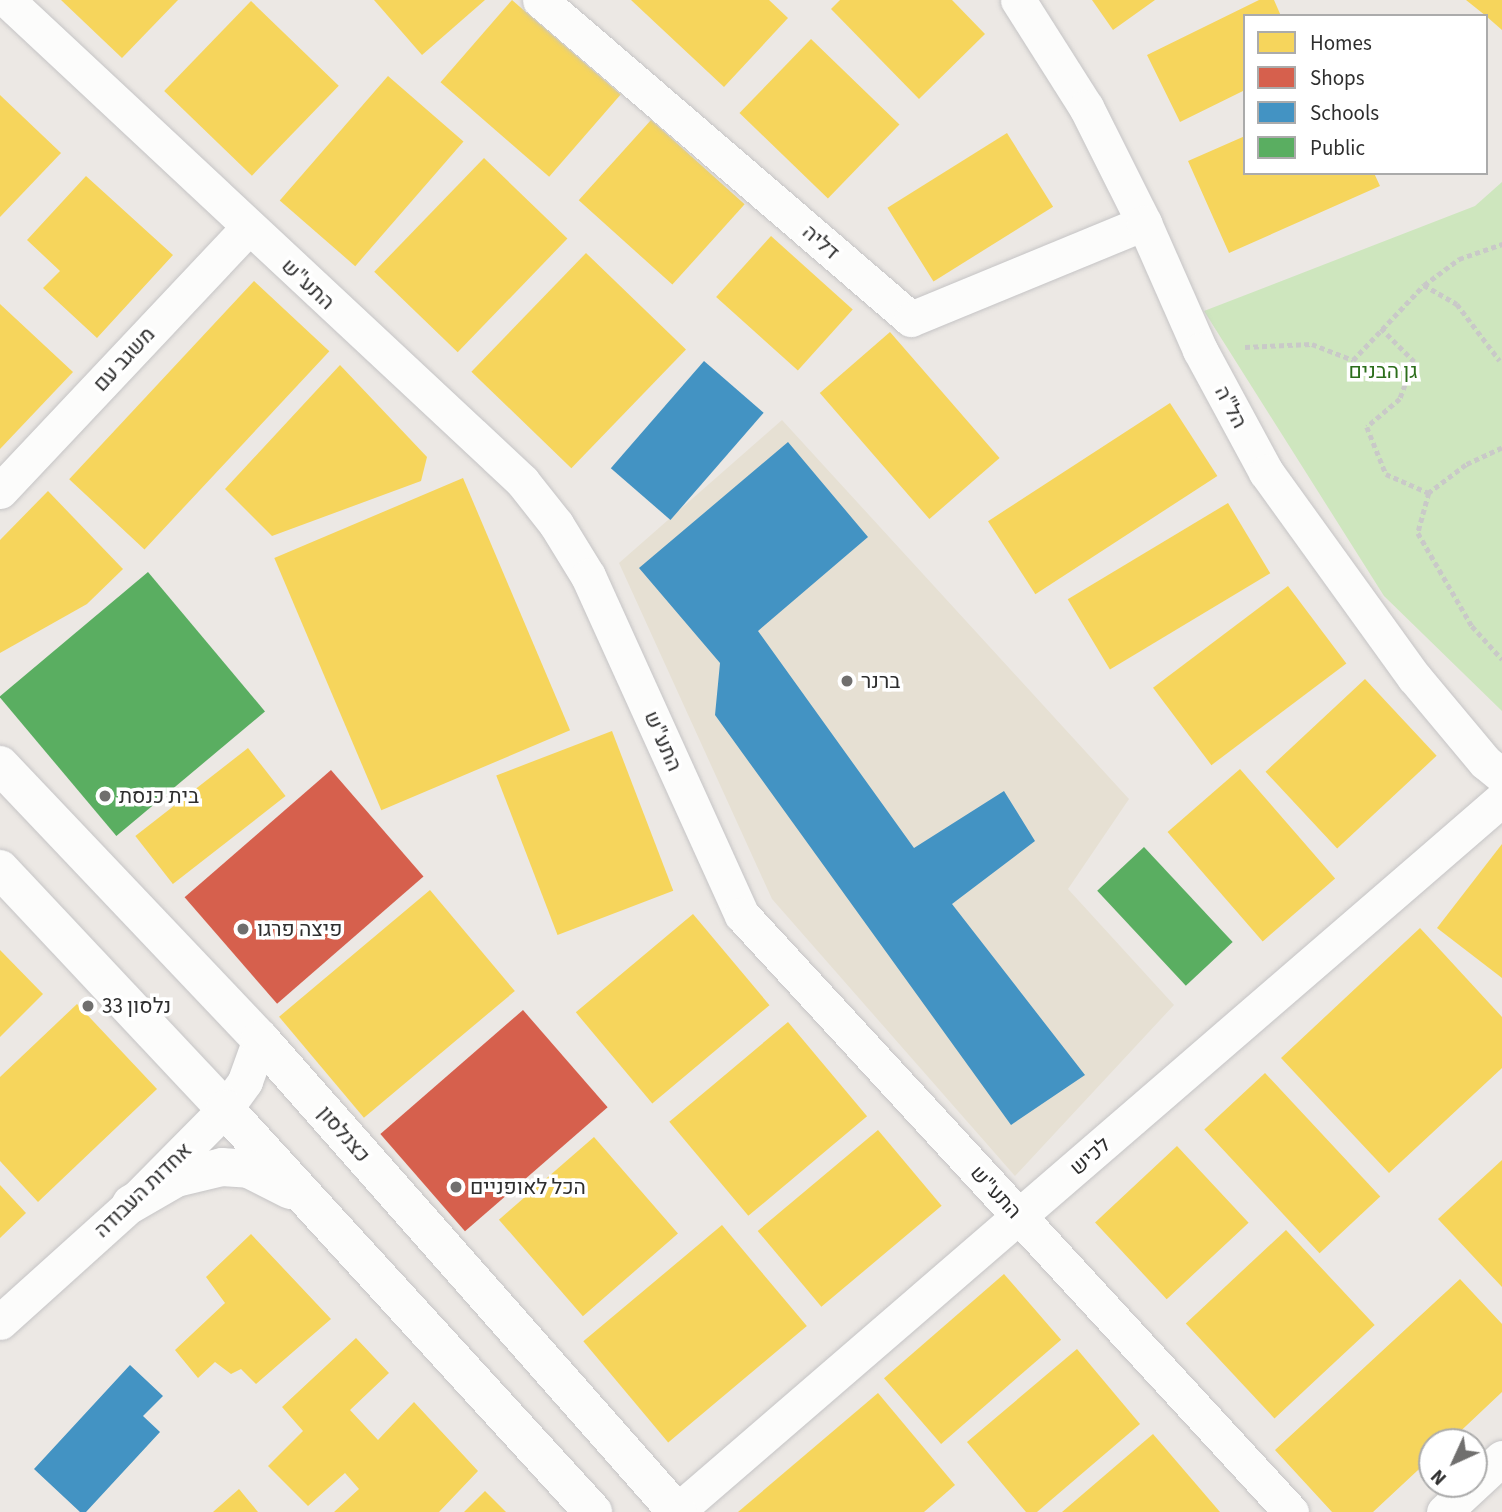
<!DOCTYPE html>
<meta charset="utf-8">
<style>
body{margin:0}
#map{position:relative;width:1502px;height:1512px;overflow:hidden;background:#ece8e4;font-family:"Source Sans 3",Heebo,sans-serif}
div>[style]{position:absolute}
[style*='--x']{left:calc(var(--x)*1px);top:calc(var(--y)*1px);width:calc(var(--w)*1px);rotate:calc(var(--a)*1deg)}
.education>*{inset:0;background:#e6e0d3}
.green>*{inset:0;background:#cee6be}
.homes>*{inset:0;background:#f6d55c;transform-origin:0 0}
.shops>*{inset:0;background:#d6604d;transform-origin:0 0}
.schools>*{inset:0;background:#4393c3;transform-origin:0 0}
.public>*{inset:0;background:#5aae61;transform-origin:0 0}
.path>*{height:4.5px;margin-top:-2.25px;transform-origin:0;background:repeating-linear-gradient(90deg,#c9c9c8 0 5px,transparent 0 8.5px)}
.roads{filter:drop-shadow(0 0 2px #c5c4c5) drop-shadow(0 0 2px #c5c4c5)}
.minor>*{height:35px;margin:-17.5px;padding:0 17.5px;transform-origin:17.5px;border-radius:17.5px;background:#fcfcfb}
.tertiary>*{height:38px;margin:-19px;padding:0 19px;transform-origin:19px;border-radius:19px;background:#fcfcfb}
.dots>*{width:19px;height:19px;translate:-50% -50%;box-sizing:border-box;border:4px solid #fff;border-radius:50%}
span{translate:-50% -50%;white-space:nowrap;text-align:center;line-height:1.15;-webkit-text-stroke:7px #fff;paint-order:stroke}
.street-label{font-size:21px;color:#2e2e2e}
.park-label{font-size:21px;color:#2c6e1b}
.poi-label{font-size:21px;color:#2e2e2e}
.left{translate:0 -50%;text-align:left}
.legend{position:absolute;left:1243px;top:14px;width:245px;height:161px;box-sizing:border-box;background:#fff;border:2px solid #ababab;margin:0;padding:9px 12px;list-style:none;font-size:21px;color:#2e2e2e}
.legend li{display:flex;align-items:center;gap:14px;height:35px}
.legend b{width:35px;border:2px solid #ababab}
.north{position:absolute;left:1418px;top:1428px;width:70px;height:70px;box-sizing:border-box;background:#fff;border:2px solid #ababab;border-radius:50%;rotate:225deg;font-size:19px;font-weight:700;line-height:28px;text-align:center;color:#2e2e2e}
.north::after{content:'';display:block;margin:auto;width:24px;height:32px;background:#706f6e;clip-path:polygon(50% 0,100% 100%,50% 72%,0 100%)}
</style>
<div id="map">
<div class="education">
<div style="clip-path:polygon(782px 420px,1129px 799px,1068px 889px,1174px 1005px,1015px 1176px,772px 899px,619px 563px)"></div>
</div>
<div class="green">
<div style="clip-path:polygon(1502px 182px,1502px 711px,1384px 596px,1204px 311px,1475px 206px)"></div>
</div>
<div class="homes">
<div style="clip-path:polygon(61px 0,178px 0,122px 58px)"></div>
<div style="clip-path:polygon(374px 0,485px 0,422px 55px)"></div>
<div style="left:512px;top:0;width:144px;height:109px;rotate:41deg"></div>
<div style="clip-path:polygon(631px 0,769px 0,788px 18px,724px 87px)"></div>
<div style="clip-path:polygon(840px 0,952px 0,985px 34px,919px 99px,831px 9px)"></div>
<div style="clip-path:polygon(1092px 0,1155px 0,1113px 30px)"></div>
<div style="clip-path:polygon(1259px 0,1274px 0,1281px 16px,1245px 16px,1245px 90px,1180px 122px,1147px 55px)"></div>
<div style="clip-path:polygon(1466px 0,1502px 0,1502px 30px,1486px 16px)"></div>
<div style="left:251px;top:1px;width:122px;height:125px;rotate:44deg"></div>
<div style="left:811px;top:39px;width:123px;height:103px;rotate:44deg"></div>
<div style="left:388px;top:76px;width:100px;height:165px;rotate:41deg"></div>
<div style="clip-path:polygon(0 95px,61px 153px,0 217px)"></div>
<div style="left:651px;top:120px;width:126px;height:108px;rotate:42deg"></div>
<div style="left:1007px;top:133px;width:87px;height:141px;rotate:58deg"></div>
<div style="clip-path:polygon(1245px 136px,1245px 173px,1374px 173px,1380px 186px,1229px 253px,1188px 161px)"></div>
<div style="left:484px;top:158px;width:116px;height:158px;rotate:44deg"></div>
<div style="clip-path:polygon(86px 176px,173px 255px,97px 338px,43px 288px,60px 271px,27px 240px)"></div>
<div style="left:771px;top:236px;width:110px;height:82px;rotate:42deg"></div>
<div style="left:586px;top:253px;width:139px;height:165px;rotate:44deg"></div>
<div style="left:254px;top:281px;width:103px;height:271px;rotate:43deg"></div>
<div style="clip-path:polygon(0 304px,73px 372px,0 449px)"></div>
<div style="left:890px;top:332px;width:167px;height:93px;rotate:49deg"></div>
<div style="clip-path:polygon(340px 365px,427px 457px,421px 481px,272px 536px,225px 489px)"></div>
<div style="left:1170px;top:403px;width:87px;height:217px;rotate:57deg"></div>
<div style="left:463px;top:478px;width:274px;height:205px;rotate:67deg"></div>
<div style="clip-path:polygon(48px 491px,123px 569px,87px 604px,0 653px,0 540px)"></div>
<div style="left:1228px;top:503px;width:82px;height:187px;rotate:59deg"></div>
<div style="left:1288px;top:586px;width:97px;height:169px;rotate:53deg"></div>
<div style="left:1365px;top:679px;width:105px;height:136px;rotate:47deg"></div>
<div style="left:612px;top:731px;width:171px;height:124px;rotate:69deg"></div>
<div style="left:248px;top:748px;width:61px;height:143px;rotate:52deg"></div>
<div style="left:1240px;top:769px;width:145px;height:96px;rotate:49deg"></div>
<div style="clip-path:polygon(1502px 844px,1502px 978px,1437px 928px)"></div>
<div style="left:430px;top:890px;width:132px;height:197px;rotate:50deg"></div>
<div style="left:693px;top:914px;width:119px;height:153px;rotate:50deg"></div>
<div style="clip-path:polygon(1420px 928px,1502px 1017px,1502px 1068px,1389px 1173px,1281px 1058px)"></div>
<div style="clip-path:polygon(0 950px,43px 994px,0 1037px)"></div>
<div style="clip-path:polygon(77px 1004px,157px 1089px,38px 1202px,0 1161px,0 1077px)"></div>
<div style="left:788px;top:1022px;width:123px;height:155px;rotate:50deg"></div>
<div style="left:1265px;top:1073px;width:169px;height:83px;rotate:47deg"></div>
<div style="left:878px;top:1130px;width:99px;height:157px;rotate:50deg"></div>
<div style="left:594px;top:1137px;width:128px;height:126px;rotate:49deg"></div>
<div style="left:1177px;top:1146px;width:105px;height:112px;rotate:47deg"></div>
<div style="clip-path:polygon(1502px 1160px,1502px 1287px,1438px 1219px)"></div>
<div style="clip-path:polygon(0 1185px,26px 1213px,0 1238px)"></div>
<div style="left:722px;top:1225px;width:132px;height:181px;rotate:50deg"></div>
<div style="left:1286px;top:1230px;width:130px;height:137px;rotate:47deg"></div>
<div style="clip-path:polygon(251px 1234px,331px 1319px,256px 1384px,241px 1369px,231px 1374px,215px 1362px,198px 1378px,175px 1350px,225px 1303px,206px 1277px)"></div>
<div style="left:1004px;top:1274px;width:87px;height:159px;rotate:49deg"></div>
<div style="clip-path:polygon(1460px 1279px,1502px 1324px,1502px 1392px,1449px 1442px,1432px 1442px,1432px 1457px,1373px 1512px,1332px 1512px,1275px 1450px)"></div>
<div style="clip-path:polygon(356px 1338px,389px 1373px,350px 1410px,378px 1440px,414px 1402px,478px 1471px,439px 1512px,334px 1512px,359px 1489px,345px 1473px,308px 1506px,268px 1466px,303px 1431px,282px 1407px)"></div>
<div style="clip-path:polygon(1077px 1349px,1140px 1424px,1037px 1512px,1026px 1512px,967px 1442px)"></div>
<div style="clip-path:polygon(878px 1393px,955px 1485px,924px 1512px,738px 1512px)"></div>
<div style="clip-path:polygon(1153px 1434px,1220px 1512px,1062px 1512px)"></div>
<div style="clip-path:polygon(239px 1489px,258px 1512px,213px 1512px)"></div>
<div style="clip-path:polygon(485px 1491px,506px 1512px,464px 1512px)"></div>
</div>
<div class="shops">
<div style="left:331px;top:770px;width:141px;height:194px;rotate:49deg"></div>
<div style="left:523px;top:1010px;width:129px;height:189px;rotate:49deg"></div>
</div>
<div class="schools">
<div style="left:704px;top:361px;width:79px;height:142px;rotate:41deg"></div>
<div style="clip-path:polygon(788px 442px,868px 537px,758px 631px,914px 848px,1004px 791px,1035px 841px,952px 904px,1085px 1075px,1011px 1125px,715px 715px,720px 663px,639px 568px)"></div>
<div style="clip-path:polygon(130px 1365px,163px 1396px,143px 1416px,160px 1432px,86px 1512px,80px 1512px,34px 1469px)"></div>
</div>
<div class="public">
<div style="left:148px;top:572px;width:182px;height:194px;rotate:50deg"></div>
<div style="left:1144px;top:847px;width:130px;height:64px;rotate:47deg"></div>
</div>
<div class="path">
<div style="--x:1424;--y:285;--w:38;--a:30"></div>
<div style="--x:1457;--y:304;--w:71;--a:53"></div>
<div style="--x:1381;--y:328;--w:47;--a:45"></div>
<div style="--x:1414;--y:361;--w:40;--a:110.2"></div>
<div style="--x:1400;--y:399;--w:43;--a:139.7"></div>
<div style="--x:1367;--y:427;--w:51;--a:68"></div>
<div style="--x:1386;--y:474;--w:47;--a:23.8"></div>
<div style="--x:1245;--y:347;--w:67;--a:-2.6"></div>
<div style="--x:1312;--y:344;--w:44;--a:21.3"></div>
<div style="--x:1353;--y:360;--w:103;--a:-46.6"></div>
<div style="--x:1424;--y:285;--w:44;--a:-36.6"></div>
<div style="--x:1459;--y:259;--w:46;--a:-19.2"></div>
<div style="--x:1502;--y:448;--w:40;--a:155"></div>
<div style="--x:1466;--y:465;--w:46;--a:142.9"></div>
<div style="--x:1429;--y:493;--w:41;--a:105.4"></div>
<div style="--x:1418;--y:533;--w:108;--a:59.9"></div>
<div style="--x:1472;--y:626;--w:45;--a:47.7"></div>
</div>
<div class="roads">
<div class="minor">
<div style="--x:7;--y:0;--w:705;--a:43.04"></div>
<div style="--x:522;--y:481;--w:55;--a:51.7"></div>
<div style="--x:556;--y:524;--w:61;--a:58.4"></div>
<div style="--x:588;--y:576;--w:372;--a:65.6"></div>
<div style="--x:742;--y:915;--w:811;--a:47.4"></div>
<div style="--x:540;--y:0;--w:489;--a:40.7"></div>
<div style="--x:911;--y:319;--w:252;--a:-22.4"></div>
<div style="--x:1018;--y:0;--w:127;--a:57.6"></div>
<div style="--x:1086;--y:107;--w:130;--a:63.4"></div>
<div style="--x:1144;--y:223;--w:139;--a:66.2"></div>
<div style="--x:1200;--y:350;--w:139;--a:61.6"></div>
<div style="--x:1266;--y:472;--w:253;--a:54.2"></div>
<div style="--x:1414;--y:677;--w:111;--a:50.1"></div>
<div style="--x:1485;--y:762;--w:22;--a:39"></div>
<div style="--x:0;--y:491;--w:361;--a:-46.7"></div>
<div style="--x:0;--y:1322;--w:176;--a:-42"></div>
<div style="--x:131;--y:1204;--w:134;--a:-45.3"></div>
<div style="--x:225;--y:1109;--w:34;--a:-54"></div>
<div style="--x:245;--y:1081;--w:45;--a:-70.3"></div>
<div style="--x:676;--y:1512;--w:1091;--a:-40.8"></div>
<div style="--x:1444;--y:1512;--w:79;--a:-43"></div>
</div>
<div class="tertiary">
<div style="--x:0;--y:765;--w:378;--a:46.5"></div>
<div style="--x:260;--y:1039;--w:631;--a:48.6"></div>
<div style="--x:0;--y:869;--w:329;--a:46.8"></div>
<div style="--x:225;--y:1109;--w:546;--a:47.6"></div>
<div style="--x:131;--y:1204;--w:52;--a:-30"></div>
<div style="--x:176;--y:1178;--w:47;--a:-13.4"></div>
<div style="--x:222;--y:1167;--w:27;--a:4"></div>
<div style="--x:249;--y:1169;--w:46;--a:27.1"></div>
</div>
</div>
<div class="dots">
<div style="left:847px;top:681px;background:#706f6e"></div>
<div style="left:105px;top:796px;background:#706f6e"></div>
<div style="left:243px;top:929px;background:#706f6e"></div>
<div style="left:88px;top:1006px;background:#706f6e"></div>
<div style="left:456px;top:1187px;background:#706f6e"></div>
</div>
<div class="street-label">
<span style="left:821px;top:242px;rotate:41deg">דליה</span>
<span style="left:308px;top:284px;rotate:43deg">התע"ש</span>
<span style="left:124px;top:359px;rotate:-47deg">משגב עם</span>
<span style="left:1231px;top:407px;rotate:62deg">הל"ה</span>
<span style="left:663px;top:741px;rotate:66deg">התע"ש</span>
<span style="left:344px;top:1134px;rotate:49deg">כצנלסון</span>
<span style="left:1090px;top:1156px;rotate:-41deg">לכיש</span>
<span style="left:143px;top:1190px;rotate:-44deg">אחדות העבודה</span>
<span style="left:996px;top:1192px;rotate:47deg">התע"ש</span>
</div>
<div class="park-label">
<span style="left:1383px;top:371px">גן הבנים</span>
</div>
<div class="poi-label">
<span class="left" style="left:861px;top:681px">ברנר</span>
<span class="left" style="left:119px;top:796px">בית כנסת</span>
<span class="left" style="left:257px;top:929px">פיצה פרגו</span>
<span class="left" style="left:102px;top:1006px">נלסון 33</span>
<span class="left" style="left:470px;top:1187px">הכל לאופניים</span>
</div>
<ul class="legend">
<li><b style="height:19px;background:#f6d55c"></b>Homes</li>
<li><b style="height:19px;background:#d6604d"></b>Shops</li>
<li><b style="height:19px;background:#4393c3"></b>Schools</li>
<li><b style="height:19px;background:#5aae61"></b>Public</li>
</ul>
<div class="north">N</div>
</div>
